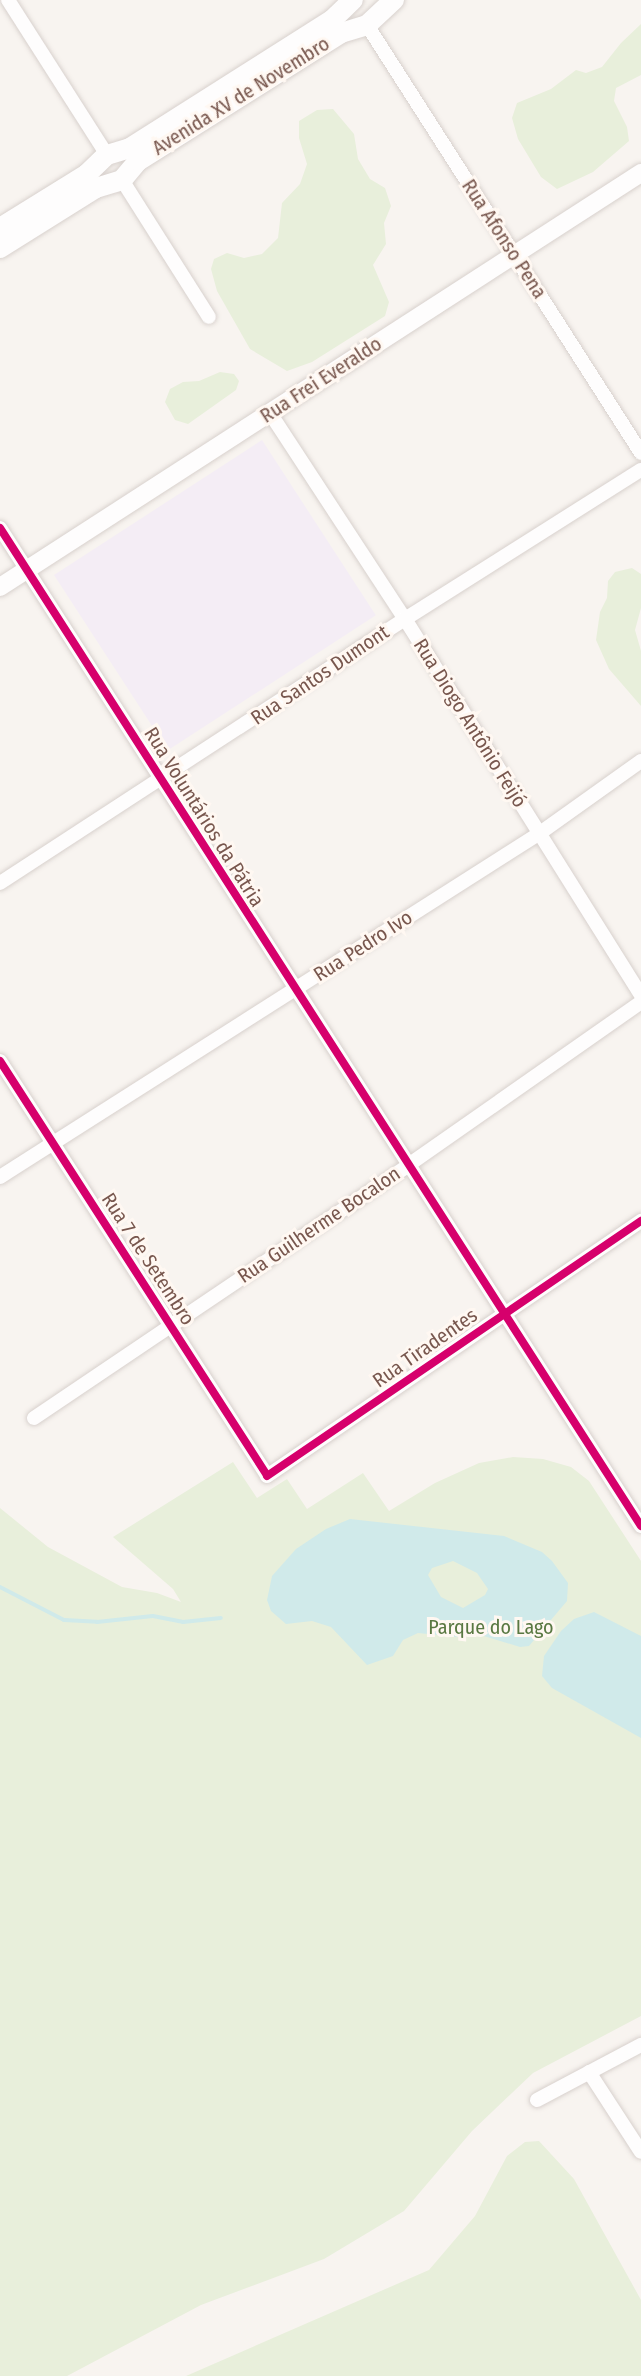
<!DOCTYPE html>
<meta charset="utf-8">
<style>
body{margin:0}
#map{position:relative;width:641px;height:2376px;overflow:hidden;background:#f8f4f0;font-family:"Fira Sans Condensed",sans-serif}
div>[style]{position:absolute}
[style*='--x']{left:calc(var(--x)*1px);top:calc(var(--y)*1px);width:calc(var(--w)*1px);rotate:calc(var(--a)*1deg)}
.education>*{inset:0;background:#f4edf5;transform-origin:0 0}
.green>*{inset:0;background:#e8efdb}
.water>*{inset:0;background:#d0eaea}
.stream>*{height:4px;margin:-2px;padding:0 2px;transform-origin:2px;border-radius:2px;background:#d0eaea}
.roads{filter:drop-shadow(0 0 2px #d8d1cd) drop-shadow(0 0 2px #d8d1cd)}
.minor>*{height:14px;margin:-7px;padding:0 7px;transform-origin:7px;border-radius:7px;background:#fefdfd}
.tertiary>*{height:18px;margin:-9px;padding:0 9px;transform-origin:9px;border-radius:9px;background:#fefdfd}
.secondary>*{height:20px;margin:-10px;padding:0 10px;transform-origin:10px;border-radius:10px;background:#fefdfd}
.cycleway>*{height:8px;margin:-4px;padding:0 4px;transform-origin:4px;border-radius:4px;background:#d6006c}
span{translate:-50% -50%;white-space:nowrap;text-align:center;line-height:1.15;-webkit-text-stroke:6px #fff8f2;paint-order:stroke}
.street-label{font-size:20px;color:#78574e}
.park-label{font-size:20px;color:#597842}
</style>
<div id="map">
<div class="education">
<div style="left:262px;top:440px;width:209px;height:248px;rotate:57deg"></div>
</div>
<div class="green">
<div style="clip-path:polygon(641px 24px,641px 75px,616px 88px,614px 101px,627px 127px,629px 141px,593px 172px,557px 189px,541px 177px,518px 139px,512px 118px,517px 103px,551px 89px,576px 70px,586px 73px,602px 67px,621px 43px)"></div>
<div style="clip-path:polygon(333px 109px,354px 134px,358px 159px,370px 179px,385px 188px,391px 206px,384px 223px,386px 244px,373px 265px,389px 302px,385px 316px,312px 362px,287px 371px,250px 349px,217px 291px,211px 269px,214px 259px,227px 253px,244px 258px,262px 254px,278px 238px,282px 203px,300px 184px,307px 164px,299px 138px,299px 121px,317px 110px)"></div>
<div style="clip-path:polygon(220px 372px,234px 374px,239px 381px,236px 390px,188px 424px,175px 420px,165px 402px,170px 389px,183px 382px,199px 381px)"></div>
<div style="clip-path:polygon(632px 568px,641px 574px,641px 608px,635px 630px,641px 651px,641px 706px,609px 669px,596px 640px,600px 612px,607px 598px,608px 581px,615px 572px)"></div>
<div style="clip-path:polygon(513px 1457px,543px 1459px,571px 1467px,589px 1481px,641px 1561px,641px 2016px,533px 2073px,472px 2131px,404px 2211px,324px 2259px,201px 2305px,67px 2376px,0 2376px,0 1508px,48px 1547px,122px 1587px,157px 1593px,181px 1602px,173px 1589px,113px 1537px,233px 1462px,257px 1498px,287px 1479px,307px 1509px,363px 1473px,389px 1511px,435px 1483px,479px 1463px)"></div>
<div style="clip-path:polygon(539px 2141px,574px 2179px,641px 2300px,641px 2376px,186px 2376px,429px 2270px,475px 2216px,507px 2156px,525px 2142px)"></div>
</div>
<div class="water">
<div style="clip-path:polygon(evenodd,350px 1519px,504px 1536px,542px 1552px,552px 1561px,568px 1583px,567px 1601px,529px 1646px,520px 1647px,474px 1633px,457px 1637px,418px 1633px,403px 1640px,393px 1656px,367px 1665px,331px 1627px,312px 1621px,286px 1624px,271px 1611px,267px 1600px,272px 1576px,296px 1549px,326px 1529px,350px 1519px,453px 1561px,477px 1573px,488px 1589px,485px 1595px,463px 1608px,441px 1597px,428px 1575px,432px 1568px,453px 1561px)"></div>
<div style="clip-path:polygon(594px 1612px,641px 1636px,641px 1738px,552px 1688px,542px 1676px,544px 1656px,561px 1631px,574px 1619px)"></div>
</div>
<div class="stream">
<div style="--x:0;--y:1587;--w:72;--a:27.3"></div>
<div style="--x:64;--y:1620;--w:33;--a:3"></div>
<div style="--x:97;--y:1622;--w:56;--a:-6.1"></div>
<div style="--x:153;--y:1616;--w:31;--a:11"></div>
<div style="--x:183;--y:1622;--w:38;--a:-6"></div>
</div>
<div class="roads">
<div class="minor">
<div style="--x:8;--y:0;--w:184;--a:57.4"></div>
<div style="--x:367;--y:25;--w:508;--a:57.37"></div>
<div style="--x:122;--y:180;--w:162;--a:57.6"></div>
<div style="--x:270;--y:413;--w:246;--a:56.8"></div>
<div style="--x:405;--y:619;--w:444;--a:57.9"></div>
<div style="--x:0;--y:528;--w:1186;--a:57.29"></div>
<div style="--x:0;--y:883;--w:483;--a:-33.1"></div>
<div style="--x:405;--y:619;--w:279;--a:-32.3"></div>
<div style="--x:0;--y:1061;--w:493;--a:57.2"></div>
<div style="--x:267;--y:1476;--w:453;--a:-34.3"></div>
<div style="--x:0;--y:1177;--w:640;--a:-32.5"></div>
<div style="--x:540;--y:833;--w:124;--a:-35.5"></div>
<div style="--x:34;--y:1418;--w:450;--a:-34"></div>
<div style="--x:407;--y:1166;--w:286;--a:-35"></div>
<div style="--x:589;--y:2072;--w:95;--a:57"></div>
<div style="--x:537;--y:2100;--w:118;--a:-27.9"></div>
</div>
<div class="tertiary">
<div style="--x:0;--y:587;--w:763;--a:-32.86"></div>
</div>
<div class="secondary">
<div style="--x:0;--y:228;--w:102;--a:-31.8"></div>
<div style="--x:87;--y:174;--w:28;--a:-44"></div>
<div style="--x:107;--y:155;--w:24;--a:-17"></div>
<div style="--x:130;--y:148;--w:239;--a:-32.4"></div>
<div style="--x:332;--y:20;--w:29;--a:-44"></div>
<div style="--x:0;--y:248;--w:113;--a:-32"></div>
<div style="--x:96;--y:188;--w:27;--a:-17"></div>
<div style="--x:122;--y:180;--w:25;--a:-50"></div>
<div style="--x:138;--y:161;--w:240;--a:-32.2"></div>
<div style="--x:341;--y:33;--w:27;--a:-17"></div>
<div style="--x:367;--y:25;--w:37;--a:-43"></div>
</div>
</div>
<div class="cycleway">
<div style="--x:0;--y:528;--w:1186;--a:57.29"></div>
<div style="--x:0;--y:1061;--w:493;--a:57.2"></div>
<div style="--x:267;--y:1476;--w:453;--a:-34.3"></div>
</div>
<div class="street-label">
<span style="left:241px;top:96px;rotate:-32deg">Avenida XV de Novembro</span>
<span style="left:504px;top:239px;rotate:57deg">Rua Afonso Pena</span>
<span style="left:321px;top:380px;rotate:-33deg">Rua Frei Everaldo</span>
<span style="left:320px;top:675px;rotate:-34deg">Rua Santos Dumont</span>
<span style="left:470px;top:723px;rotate:58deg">Rua Diogo Antônio Feijó</span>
<span style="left:204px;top:817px;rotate:58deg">Rua Voluntários da Pátria</span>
<span style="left:363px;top:946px;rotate:-33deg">Rua Pedro Ivo</span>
<span style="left:319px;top:1225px;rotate:-34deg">Rua Guilherme Bocalon</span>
<span style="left:148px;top:1259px;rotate:57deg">Rua 7 de Setembro</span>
<span style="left:425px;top:1348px;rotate:-35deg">Rua Tiradentes</span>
</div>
<div class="park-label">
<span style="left:491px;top:1627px">Parque do Lago</span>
</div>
</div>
